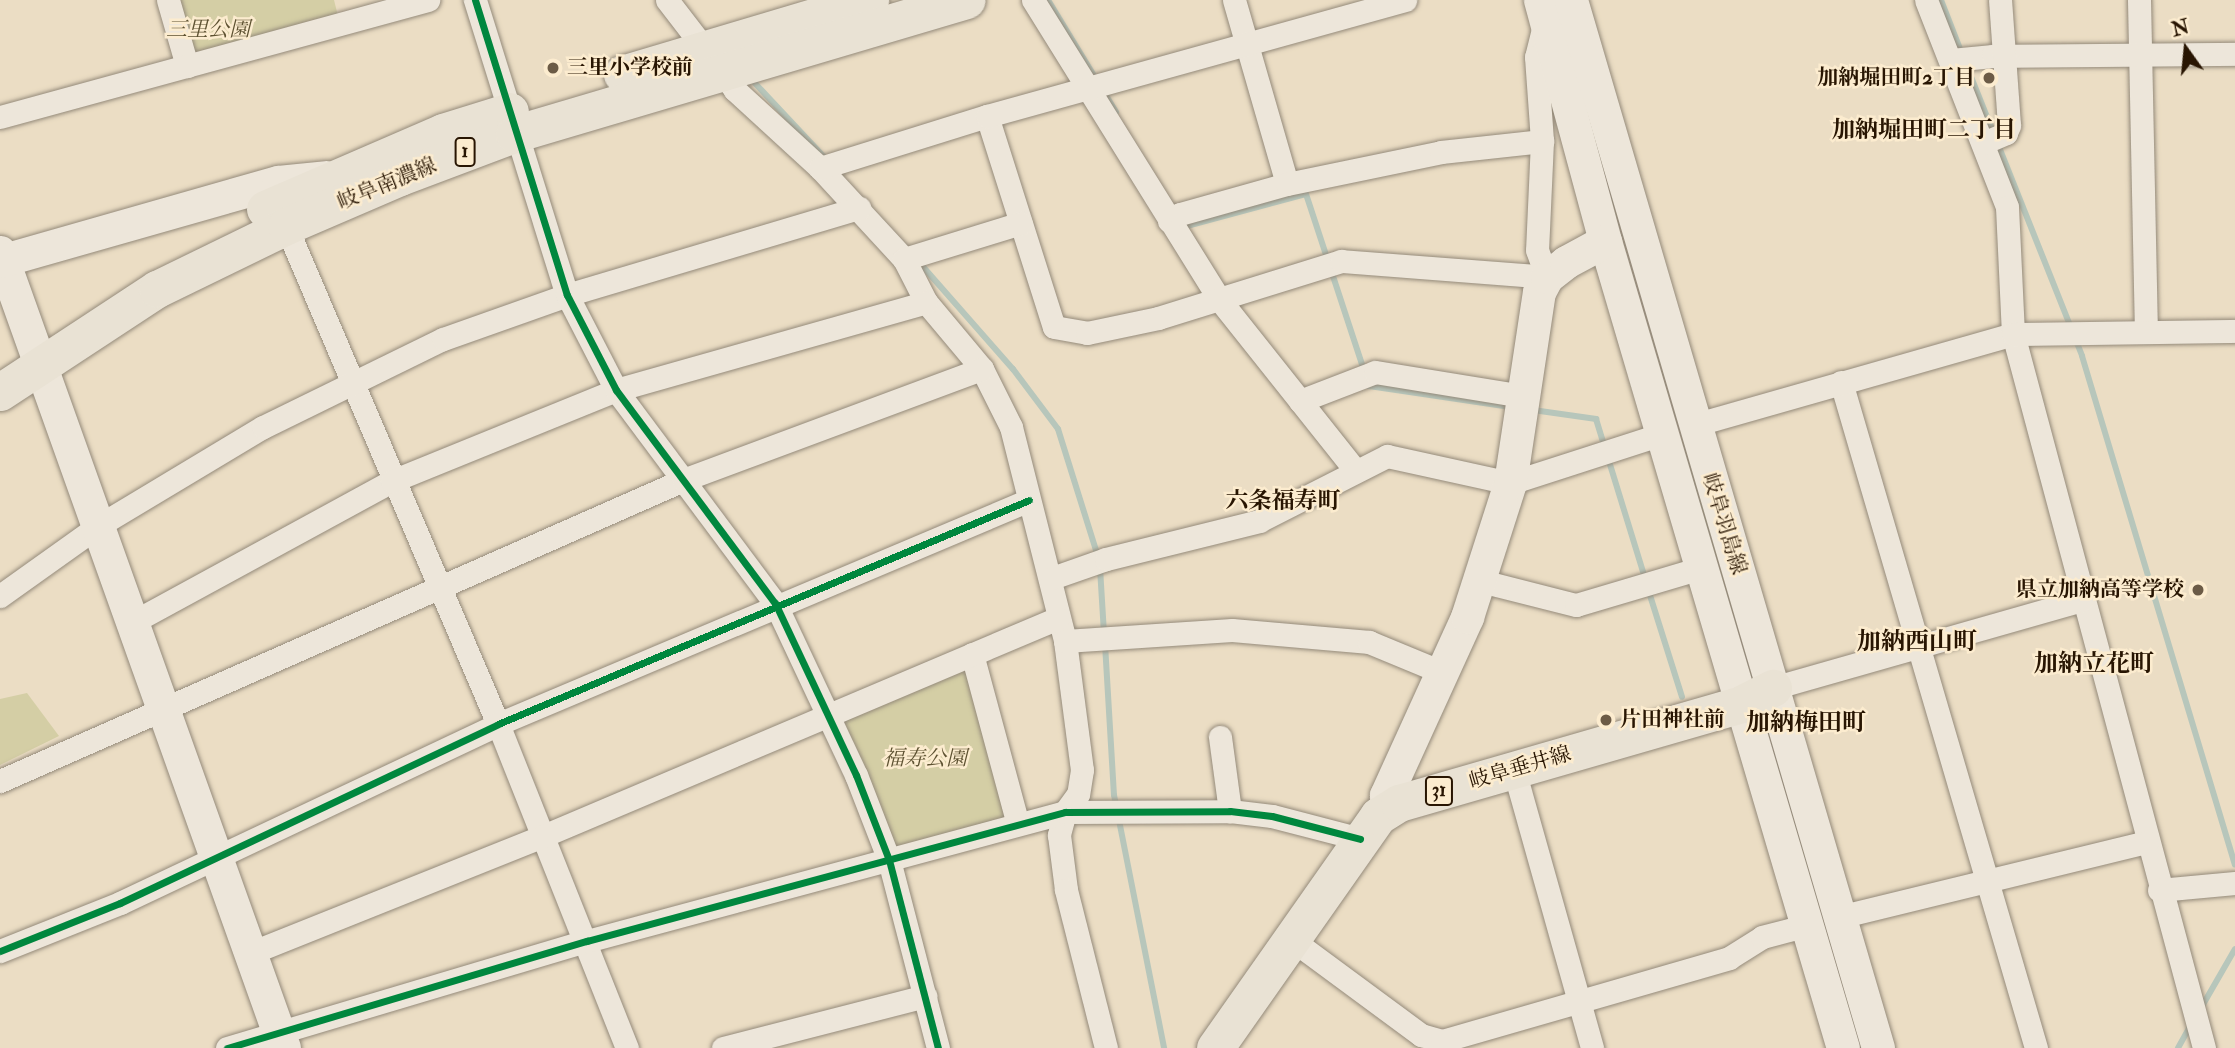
<!DOCTYPE html>
<meta charset="utf-8">
<style>
body{margin:0}
#map{position:relative;width:2235px;height:1048px;overflow:hidden;background:#ebddc4;font-family:"IM FELL Double Pica","Noto Serif JP",serif}
div>[style]{position:absolute}
[style*='--x']{left:calc(var(--x)*1px);top:calc(var(--y)*1px);width:calc(var(--w)*1px);rotate:calc(var(--a)*1deg)}
.green>*{inset:0;background:#d4cea5}
.stream>*{height:6px;margin:-3px;padding:0 3px;transform-origin:3px;border-radius:3px;background:#b7c6bb}
.roads{filter:drop-shadow(0 0 2px #948a7a) drop-shadow(0 0 2px #948a7a)}
.street>*{height:23px;margin:-11.5px;padding:0 11.5px;transform-origin:11.5px;border-radius:11.5px;background:#ede6da}
.secondary>*{height:33px;margin:-16.5px;padding:0 16.5px;transform-origin:16.5px;border-radius:16.5px;background:#ede6da}
.primary>*{height:37px;margin:-18.5px;padding:0 18.5px;transform-origin:18.5px;border-radius:18.5px;background:#e9e2d4}
.cycleway>*{height:7px;margin:-3.5px;padding:0 3.5px;transform-origin:3.5px;border-radius:3.5px;background:#00873e}
.dots>*{width:19px;height:19px;translate:-50% -50%;box-sizing:border-box;border:4px solid #fceccf;border-radius:50%}
span{translate:-50% -50%;white-space:nowrap;text-align:center;line-height:1.15;-webkit-text-stroke:5px #fceccf;paint-order:stroke}
.shield-label span{padding:2px 5px;background:#fceccf;border:2px solid;border-radius:5px;-webkit-text-stroke-width:0}
.shield-label{font-size:19px;color:#281502;font-weight:700}
.park-label{font-size:21px;color:#5e5232;font-style:italic}
.poi-label{font-size:21px;color:#281502;font-weight:700}
.left{translate:0 -50%;text-align:left}
.right{translate:-100% -50%;text-align:right}
.street-label{font-size:21px;color:#281502}
.neighbourhood-label{font-size:23px;color:#281502;font-weight:700}
.quarter-label{font-size:24px;color:#281502;font-weight:700}
.north{position:absolute;left:2151px;top:14px;width:70px;height:70px;-webkit-text-stroke:5px #fceccf;paint-order:stroke;rotate:345deg;font-size:19px;font-weight:700;line-height:28px;text-align:center;color:#281502}
.north::after{content:'';display:block;margin:auto;width:24px;height:32px;background:#281502;clip-path:polygon(50% 0,100% 100%,50% 72%,0 100%)}
</style>
<div id="map">
<div class="green">
<div style="clip-path:polygon(168px 0,334px 0,340px 24px,187px 66px)"></div>
<div style="clip-path:polygon(969px 659px,1014px 822px,890px 857px,835px 719px)"></div>
<div style="clip-path:polygon(27px 693px,59px 736px,0 765px,0 699px)"></div>
</div>
<div class="stream">
<div style="--x:1048;--y:0;--w:131;--a:58.7"></div>
<div style="--x:1941;--y:0;--w:58;--a:68.7"></div>
<div style="--x:1966;--y:64;--w:314;--a:68.3"></div>
<div style="--x:2082;--y:356;--w:531;--a:73.27"></div>
<div style="--x:751;--y:79;--w:107;--a:46.9"></div>
<div style="--x:1183;--y:227;--w:127;--a:-15"></div>
<div style="--x:1306;--y:194;--w:185;--a:71.8"></div>
<div style="--x:918;--y:261;--w:144;--a:48.7"></div>
<div style="--x:1013;--y:369;--w:75;--a:53.1"></div>
<div style="--x:1058;--y:429;--w:134;--a:72.6"></div>
<div style="--x:1367;--y:381;--w:5;--a:68"></div>
<div style="--x:1369;--y:386;--w:145;--a:8.4"></div>
<div style="--x:1533;--y:410;--w:64;--a:8.1"></div>
<div style="--x:1596;--y:419;--w:166;--a:72.9"></div>
<div style="--x:1100;--y:568;--w:66;--a:86.5"></div>
<div style="--x:1648;--y:589;--w:113;--a:72.5"></div>
<div style="--x:1105;--y:644;--w:151;--a:86.6"></div>
<div style="--x:1114;--y:795;--w:258;--a:78.8"></div>
<div style="--x:2201;--y:1008;--w:68;--a:-60"></div>
<div style="--x:2178;--y:1048;--w:25;--a:-61"></div>
</div>
<div class="roads">
<div class="street">
<div style="--x:168;--y:0;--w:69;--a:73.9"></div>
<div style="--x:475;--y:0;--w:309;--a:72.7"></div>
<div style="--x:567;--y:295;--w:107;--a:62.7"></div>
<div style="--x:616;--y:390;--w:266;--a:53.3"></div>
<div style="--x:775;--y:603;--w:190;--a:64.8"></div>
<div style="--x:856;--y:775;--w:91;--a:68.8"></div>
<div style="--x:889;--y:860;--w:194;--a:75.4"></div>
<div style="--x:667;--y:0;--w:61;--a:52.4"></div>
<div style="--x:1033;--y:0;--w:352;--a:58.1"></div>
<div style="--x:1219;--y:299;--w:218;--a:51.5"></div>
<div style="--x:1234;--y:0;--w:191;--a:73.9"></div>
<div style="--x:1926;--y:0;--w:222;--a:68.6"></div>
<div style="--x:2007;--y:207;--w:127;--a:87.3"></div>
<div style="--x:2013;--y:334;--w:739;--a:75.02"></div>
<div style="--x:2139;--y:0;--w:331;--a:88.8"></div>
<div style="--x:1544;--y:25;--w:33;--a:104"></div>
<div style="--x:1536;--y:57;--w:84;--a:85.9"></div>
<div style="--x:1542;--y:141;--w:109;--a:92.6"></div>
<div style="--x:1537;--y:250;--w:29;--a:70"></div>
<div style="--x:1951;--y:60;--w:42;--a:-5.4"></div>
<div style="--x:1993;--y:56;--w:242;--a:-0.5"></div>
<div style="--x:721;--y:70;--w:24;--a:55"></div>
<div style="--x:735;--y:90;--w:115;--a:42.5"></div>
<div style="--x:820;--y:168;--w:124;--a:47.3"></div>
<div style="--x:904;--y:259;--w:48;--a:62.9"></div>
<div style="--x:926;--y:302;--w:87;--a:50.1"></div>
<div style="--x:982;--y:369;--w:65;--a:63.4"></div>
<div style="--x:1011;--y:427;--w:221;--a:75.8"></div>
<div style="--x:1065;--y:641;--w:130;--a:82.5"></div>
<div style="--x:1082;--y:770;--w:24;--a:99"></div>
<div style="--x:1078;--y:794;--w:22;--a:126"></div>
<div style="--x:1065;--y:812;--w:24;--a:105"></div>
<div style="--x:1059;--y:835;--w:55;--a:82.7"></div>
<div style="--x:1066;--y:890;--w:163;--a:75.8"></div>
<div style="--x:987;--y:116;--w:221;--a:72.4"></div>
<div style="--x:1054;--y:327;--w:34;--a:10"></div>
<div style="--x:1087;--y:333;--w:73;--a:-11.9"></div>
<div style="--x:1158;--y:318;--w:192;--a:-17.3"></div>
<div style="--x:1341;--y:261;--w:207;--a:4.4"></div>
<div style="--x:0;--y:117;--w:444;--a:-15.3"></div>
<div style="--x:1983;--y:143;--w:25;--a:-23"></div>
<div style="--x:2006;--y:133;--w:9;--a:-69"></div>
<div style="--x:2009;--y:125;--w:125;--a:-94.1"></div>
<div style="--x:820;--y:168;--w:175;--a:-17.3"></div>
<div style="--x:987;--y:116;--w:434;--a:-15.5"></div>
<div style="--x:1169;--y:221;--w:13;--a:-32"></div>
<div style="--x:1180;--y:214;--w:111;--a:-15.7"></div>
<div style="--x:1287;--y:184;--w:157;--a:-11.7"></div>
<div style="--x:1441;--y:152;--w:102;--a:-6.2"></div>
<div style="--x:286;--y:226;--w:541;--a:66.94"></div>
<div style="--x:498;--y:724;--w:349;--a:68.3"></div>
<div style="--x:904;--y:259;--w:122;--a:-17.1"></div>
<div style="--x:1841;--y:382;--w:694;--a:73.68"></div>
<div style="--x:1300;--y:401;--w:80;--a:-21.1"></div>
<div style="--x:1375;--y:372;--w:150;--a:9.2"></div>
<div style="--x:1694;--y:425;--w:332;--a:-15.9"></div>
<div style="--x:2013;--y:334;--w:222;--a:-0.8"></div>
<div style="--x:1052;--y:578;--w:57;--a:-19.4"></div>
<div style="--x:1106;--y:559;--w:158;--a:-13.9"></div>
<div style="--x:1259;--y:521;--w:144;--a:-26.9"></div>
<div style="--x:1387;--y:456;--w:126;--a:12.4"></div>
<div style="--x:1510;--y:483;--w:160;--a:-17.9"></div>
<div style="--x:1481;--y:581;--w:98;--a:14.2"></div>
<div style="--x:1576;--y:605;--w:130;--a:-16.5"></div>
<div style="--x:0;--y:596;--w:120;--a:-35.5"></div>
<div style="--x:98;--y:526;--w:192;--a:-31"></div>
<div style="--x:263;--y:427;--w:200;--a:-26.1"></div>
<div style="--x:443;--y:339;--w:132;--a:-19.5"></div>
<div style="--x:567;--y:295;--w:305;--a:-16.6"></div>
<div style="--x:133;--y:622;--w:295;--a:-28.6"></div>
<div style="--x:392;--y:481;--w:242;--a:-22.1"></div>
<div style="--x:616;--y:390;--w:322;--a:-15.8"></div>
<div style="--x:1065;--y:641;--w:167;--a:-3.8"></div>
<div style="--x:1232;--y:630;--w:138;--a:5"></div>
<div style="--x:1369;--y:642;--w:81;--a:22.5"></div>
<div style="--x:972;--y:654;--w:176;--a:74.9"></div>
<div style="--x:1773;--y:688;--w:321;--a:-15.9"></div>
<div style="--x:1220;--y:737;--w:75;--a:82.3"></div>
<div style="--x:1514;--y:770;--w:289;--a:74.3"></div>
<div style="--x:0;--y:781;--w:746;--a:-23.78"></div>
<div style="--x:683;--y:480;--w:319;--a:-20.4"></div>
<div style="--x:2159;--y:890;--w:76;--a:-5.3"></div>
<div style="--x:1839;--y:917;--w:317;--a:-13.7"></div>
<div style="--x:1291;--y:939;--w:162;--a:36.4"></div>
<div style="--x:1421;--y:1035;--w:22;--a:16"></div>
<div style="--x:1442;--y:1041;--w:299;--a:-16.1"></div>
<div style="--x:1729;--y:958;--w:39;--a:-32"></div>
<div style="--x:1762;--y:937;--w:48;--a:-14.6"></div>
<div style="--x:0;--y:951;--w:129;--a:-21.8"></div>
<div style="--x:120;--y:903;--w:418;--a:-25.3"></div>
<div style="--x:498;--y:724;--w:576;--a:-22.87"></div>
<div style="--x:253;--y:952;--w:312;--a:-21.8"></div>
<div style="--x:543;--y:836;--w:559;--a:-22.94"></div>
<div style="--x:227;--y:1048;--w:376;--a:-16.6"></div>
<div style="--x:587;--y:941;--w:495;--a:-15.1"></div>
<div style="--x:1065;--y:812;--w:165;--a:-0.3"></div>
<div style="--x:1230;--y:811;--w:42;--a:6.8"></div>
<div style="--x:1272;--y:816;--w:91;--a:14.6"></div>
<div style="--x:723;--y:1048;--w:209;--a:-14.4"></div>
</div>
<div class="secondary">
<div style="--x:1540;--y:0;--w:250;--a:74.9"></div>
<div style="--x:1605;--y:241;--w:841;--a:73.57"></div>
<div style="--x:1571;--y:0;--w:1092;--a:73.67"></div>
<div style="--x:0;--y:252;--w:845;--a:70.36"></div>
<div style="--x:0;--y:261;--w:289;--a:-15.9"></div>
<div style="--x:278;--y:182;--w:48;--a:-5.9"></div>
<div style="--x:1387;--y:810;--w:15;--a:-94"></div>
<div style="--x:1386;--y:795;--w:196;--a:-65.5"></div>
<div style="--x:1467;--y:617;--w:141;--a:-72.2"></div>
<div style="--x:1510;--y:483;--w:193;--a:-81.4"></div>
<div style="--x:1539;--y:292;--w:17;--a:-62"></div>
<div style="--x:1547;--y:277;--w:24;--a:-38"></div>
<div style="--x:1566;--y:262;--w:44;--a:-28.3"></div>
</div>
<div class="primary">
<div style="--x:622;--y:74;--w:259;--a:-16.6"></div>
<div style="--x:265;--y:209;--w:194;--a:-23.4"></div>
<div style="--x:443;--y:132;--w:70;--a:-17.4"></div>
<div style="--x:0;--y:392;--w:188;--a:-33.3"></div>
<div style="--x:157;--y:289;--w:144;--a:-26"></div>
<div style="--x:286;--y:226;--w:124;--a:-23.3"></div>
<div style="--x:400;--y:177;--w:122;--a:-20.7"></div>
<div style="--x:514;--y:134;--w:472;--a:-16.5"></div>
<div style="--x:1215;--y:1048;--w:284;--a:-54.9"></div>
<div style="--x:1378;--y:816;--w:25;--a:-32"></div>
<div style="--x:1399;--y:803;--w:356;--a:-16.1"></div>
<div style="--x:1741;--y:704;--w:36;--a:-27"></div>
</div>
</div>
<div class="cycleway">
<div style="--x:475;--y:0;--w:309;--a:72.7"></div>
<div style="--x:567;--y:295;--w:107;--a:62.7"></div>
<div style="--x:616;--y:390;--w:266;--a:53.3"></div>
<div style="--x:775;--y:603;--w:190;--a:64.8"></div>
<div style="--x:856;--y:775;--w:91;--a:68.8"></div>
<div style="--x:889;--y:860;--w:194;--a:75.4"></div>
<div style="--x:0;--y:951;--w:129;--a:-21.8"></div>
<div style="--x:120;--y:903;--w:418;--a:-25.3"></div>
<div style="--x:498;--y:724;--w:576;--a:-22.87"></div>
<div style="--x:227;--y:1048;--w:376;--a:-16.6"></div>
<div style="--x:587;--y:941;--w:495;--a:-15.1"></div>
<div style="--x:1065;--y:812;--w:165;--a:-0.3"></div>
<div style="--x:1230;--y:811;--w:42;--a:6.8"></div>
<div style="--x:1272;--y:816;--w:91;--a:14.6"></div>
</div>
<div class="dots">
<div style="left:553px;top:68px;background:#6c5b46"></div>
<div style="left:1989px;top:78px;background:#6c5b46"></div>
<div style="left:2198px;top:590px;background:#6c5b46"></div>
<div style="left:1606px;top:720px;background:#6c5b46"></div>
</div>
<div class="shield-label">
<span style="left:465px;top:152px">1</span>
<span style="left:1439px;top:791px">31</span>
</div>
<div class="park-label">
<span style="left:208px;top:30px">三里公園</span>
<span style="left:925px;top:759px">福寿公園</span>
</div>
<div class="poi-label">
<span class="left" style="left:567px;top:68px">三里小学校前</span>
<span class="right" style="left:1975px;top:78px">加納堀田町2丁目</span>
<span class="right" style="left:2184px;top:590px">県立加納高等学校</span>
<span class="left" style="left:1620px;top:720px">片田神社前</span>
</div>
<div class="street-label">
<span style="left:387px;top:184px;rotate:-22deg">岐阜南濃線</span>
<span style="left:1724px;top:524px;rotate:73deg">岐阜羽島線</span>
<span style="left:1520px;top:768px;rotate:-16deg">岐阜垂井線</span>
</div>
<div class="neighbourhood-label">
<span style="left:1924px;top:130px">加納堀田町二丁目</span>
<span style="left:1283px;top:501px">六条福寿町</span>
</div>
<div class="quarter-label">
<span style="left:1917px;top:642px">加納西山町</span>
<span style="left:2094px;top:664px">加納立花町</span>
<span style="left:1806px;top:723px">加納梅田町</span>
</div>
<div class="north">N</div>
</div>
